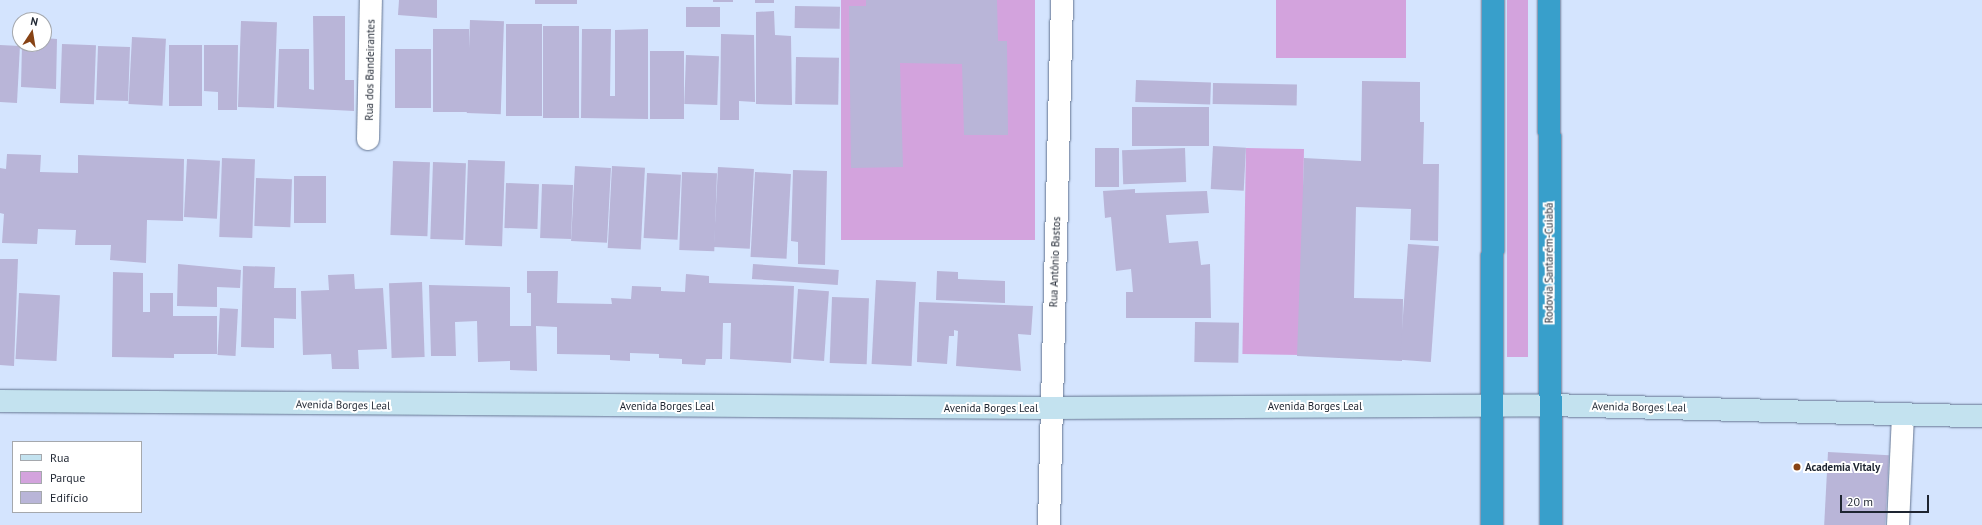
<!DOCTYPE html>
<meta charset="utf-8">
<style>
body{margin:0}
#map{position:relative;width:1982px;height:525px;overflow:hidden;background:#d4e4fe;font-family:"PT Sans",sans-serif}
div>[style]{position:absolute}
[style*='--x']{left:calc(var(--x)*1px);top:calc(var(--y)*1px);width:calc(var(--w)*1px);rotate:calc(var(--a)*1deg)}
.green>*{inset:0;background:#d3a3dd;transform-origin:0 0}
.building>*{inset:0;background:#b9b5d8;transform-origin:0 0}
.roads{filter:drop-shadow(0 0 1px #647591) drop-shadow(0 0 1px #647591)}
.street>*{height:22px;margin:-11px;padding:0 11px;transform-origin:11px;border-radius:11px;background:#fff}
.secondary>*{height:22px;margin:-11px;padding:0 11px;transform-origin:11px;border-radius:11px;background:#c3e2ef}
.highway>*{height:22px;margin:-11px;padding:0 11px;transform-origin:11px;border-radius:11px;background:#389fcb}
.dots>*{width:11px;height:11px;translate:-50% -50%;box-sizing:border-box;border:2px solid #fff;border-radius:50%}
span{translate:-50% -50%;white-space:nowrap;text-align:center;line-height:1.15;-webkit-text-stroke:4px #fff;paint-order:stroke}
.street-label{font-size:11px;color:#1e2531}
.poi-label{font-size:11px;color:#1e2531;font-weight:700}
.left{translate:0 -50%;text-align:left}
.legend{position:absolute;left:12px;top:441px;width:130px;height:72px;box-sizing:border-box;background:#fff;border:1px solid #a5a8ad;margin:0;padding:5px 7px;list-style:none;font-size:12px;color:#1e2531}
.legend li{display:flex;align-items:center;gap:8px;height:20px}
.legend b{width:20px;border:1px solid #a5a8ad}
.north{position:absolute;left:12px;top:12px;width:40px;height:40px;box-sizing:border-box;background:#fff;border:1px solid #a5a8ad;border-radius:50%;rotate:12deg;font-size:11px;font-weight:700;line-height:16px;text-align:center;color:#1e2531}
.north::after{content:'';display:block;margin:auto;width:14px;height:18px;background:#874315;clip-path:polygon(50% 0,100% 100%,50% 72%,0 100%)}
.scale{position:absolute;left:1840px;top:495px;width:89px;height:18px;box-sizing:border-box;border:2px solid #1e2531;border-top:0;padding-left:5px;font-size:12px;line-height:14px;white-space:nowrap;color:#1e2531;-webkit-text-stroke:3px #fff;paint-order:stroke}
</style>
<div id="map">
<div class="green">
<div style="left:841px;top:0;width:194px;height:240px"></div>
<div style="left:1276px;top:0;width:130px;height:58px"></div>
<div style="left:1507px;top:0;width:21px;height:357px"></div>
<div style="left:1246px;top:148px;width:58px;height:206px;rotate:1deg"></div>
</div>
<div class="building">
<div style="clip-path:polygon(399px 0,437px 0,437px 18px,398px 15px)"></div>
<div style="left:535px;top:0;width:42px;height:4px"></div>
<div style="left:713px;top:0;width:20px;height:2px"></div>
<div style="left:755px;top:0;width:19px;height:3px"></div>
<div style="clip-path:polygon(866px 0,997px 0,998px 41px,1007px 41px,1008px 135px,964px 135px,962px 64px,900px 63px,903px 167px,851px 168px,849px 6px,866px 6px)"></div>
<div style="left:795px;top:6px;width:45px;height:22px;rotate:1deg"></div>
<div style="left:686px;top:7px;width:34px;height:20px"></div>
<div style="clip-path:polygon(774px 11px,775px 35px,791px 36px,792px 105px,756px 104px,756px 12px)"></div>
<div style="clip-path:polygon(313px 16px,345px 16px,345px 80px,354px 80px,354px 111px,277px 107px,279px 49px,309px 49px,309px 89px,314px 90px)"></div>
<div style="left:470px;top:20px;width:34px;height:93px;rotate:2deg"></div>
<div style="left:241px;top:21px;width:36px;height:86px;rotate:2deg"></div>
<div style="left:506px;top:24px;width:36px;height:92px"></div>
<div style="left:543px;top:26px;width:36px;height:92px"></div>
<div style="left:433px;top:29px;width:36px;height:83px"></div>
<div style="clip-path:polygon(582px 29px,611px 29px,610px 96px,615px 96px,615px 30px,648px 29px,648px 119px,581px 118px)"></div>
<div style="clip-path:polygon(721px 34px,754px 35px,755px 102px,739px 101px,739px 120px,720px 120px)"></div>
<div style="left:132px;top:37px;width:34px;height:67px;rotate:3deg"></div>
<div style="clip-path:polygon(44px 38px,57px 39px,56px 89px,21px 87px,22px 44px,44px 44px)"></div>
<div style="left:62px;top:44px;width:34px;height:59px;rotate:2deg"></div>
<div style="left:0;top:45px;width:20px;height:57px;rotate:3deg"></div>
<div style="left:169px;top:45px;width:33px;height:61px"></div>
<div style="clip-path:polygon(204px 45px,238px 45px,237px 110px,218px 110px,218px 92px,204px 91px)"></div>
<div style="left:98px;top:46px;width:32px;height:54px;rotate:2deg"></div>
<div style="left:395px;top:49px;width:36px;height:59px"></div>
<div style="left:650px;top:51px;width:34px;height:68px"></div>
<div style="left:686px;top:55px;width:33px;height:49px;rotate:2deg"></div>
<div style="left:796px;top:57px;width:43px;height:47px;rotate:1deg"></div>
<div style="left:1136px;top:80px;width:75px;height:22px;rotate:2deg"></div>
<div style="clip-path:polygon(1362px 81px,1420px 82px,1420px 122px,1424px 122px,1423px 164px,1439px 164px,1438px 241px,1410px 240px,1411px 209px,1356px 207px,1354px 298px,1403px 299px,1402px 361px,1297px 356px,1304px 158px,1361px 161px)"></div>
<div style="left:1213px;top:83px;width:84px;height:21px;rotate:1deg"></div>
<div style="left:1132px;top:107px;width:77px;height:39px"></div>
<div style="left:1213px;top:146px;width:33px;height:43px;rotate:3deg"></div>
<div style="left:1095px;top:148px;width:24px;height:39px"></div>
<div style="left:1185px;top:148px;width:34px;height:63px;rotate:88deg"></div>
<div style="clip-path:polygon(7px 154px,41px 155px,40px 172px,78px 173px,78px 155px,184px 159px,183px 221px,147px 220px,146px 263px,110px 260px,111px 245px,75px 245px,76px 230px,38px 229px,37px 244px,2px 243px,4px 214px,0 213px,0 168px,6px 169px)"></div>
<div style="left:222px;top:158px;width:33px;height:79px;rotate:2deg"></div>
<div style="left:187px;top:159px;width:33px;height:58px;rotate:3deg"></div>
<div style="left:468px;top:160px;width:37px;height:85px;rotate:2deg"></div>
<div style="left:393px;top:161px;width:37px;height:74px;rotate:2deg"></div>
<div style="left:433px;top:162px;width:33px;height:77px;rotate:2deg"></div>
<div style="left:575px;top:166px;width:36px;height:75px;rotate:3deg"></div>
<div style="left:612px;top:166px;width:33px;height:82px;rotate:3deg"></div>
<div style="left:718px;top:167px;width:36px;height:80px;rotate:3deg"></div>
<div style="clip-path:polygon(793px 170px,827px 171px,825px 265px,798px 264px,798px 242px,791px 241px)"></div>
<div style="left:682px;top:172px;width:35px;height:78px;rotate:2deg"></div>
<div style="left:755px;top:172px;width:36px;height:85px;rotate:3deg"></div>
<div style="left:647px;top:173px;width:34px;height:65px;rotate:3deg"></div>
<div style="left:294px;top:176px;width:32px;height:47px"></div>
<div style="left:256px;top:178px;width:36px;height:48px;rotate:2deg"></div>
<div style="left:506px;top:183px;width:33px;height:45px;rotate:2deg"></div>
<div style="left:542px;top:184px;width:31px;height:54px;rotate:2deg"></div>
<div style="clip-path:polygon(1135px 189px,1135px 193px,1207px 191px,1209px 213px,1166px 215px,1169px 243px,1198px 241px,1201px 265px,1210px 264px,1211px 318px,1126px 318px,1126px 292px,1133px 292px,1131px 269px,1116px 271px,1111px 217px,1105px 218px,1103px 191px)"></div>
<div style="left:1408px;top:244px;width:31px;height:116px;rotate:4deg"></div>
<div style="clip-path:polygon(0 259px,18px 259px,14px 366px,0 365px)"></div>
<div style="clip-path:polygon(178px 264px,241px 270px,240px 288px,217px 287px,217px 307px,177px 306px)"></div>
<div style="left:753px;top:264px;width:86px;height:15px;rotate:4deg"></div>
<div style="clip-path:polygon(243px 266px,275px 267px,274px 288px,296px 288px,296px 319px,274px 318px,274px 348px,241px 347px)"></div>
<div style="clip-path:polygon(527px 271px,558px 271px,557px 303px,612px 304px,611px 298px,631px 299px,632px 286px,661px 287px,661px 291px,685px 292px,686px 274px,709px 276px,709px 283px,794px 286px,791px 363px,730px 359px,731px 323px,723px 323px,722px 359px,706px 359px,705px 365px,682px 364px,682px 359px,659px 358px,659px 354px,630px 353px,630px 361px,610px 360px,610px 355px,557px 354px,557px 327px,536px 326px,537px 371px,510px 370px,510px 361px,478px 362px,477px 321px,455px 322px,456px 356px,431px 356px,429px 285px,510px 287px,510px 326px,531px 326px,531px 293px,527px 293px)"></div>
<div style="clip-path:polygon(937px 271px,958px 272px,958px 279px,1005px 281px,1005px 303px,936px 300px)"></div>
<div style="clip-path:polygon(113px 272px,143px 273px,143px 312px,150px 312px,150px 293px,173px 293px,173px 316px,217px 316px,217px 354px,174px 354px,174px 358px,112px 357px)"></div>
<div style="clip-path:polygon(354px 274px,355px 289px,383px 288px,387px 349px,358px 350px,359px 369px,332px 369px,331px 354px,303px 355px,301px 291px,329px 290px,328px 275px)"></div>
<div style="left:876px;top:280px;width:40px;height:84px;rotate:3deg"></div>
<div style="left:422px;top:282px;width:75px;height:33px;rotate:88deg"></div>
<div style="left:798px;top:289px;width:31px;height:70px;rotate:4deg"></div>
<div style="left:19px;top:293px;width:41px;height:66px;rotate:3deg"></div>
<div style="left:832px;top:297px;width:37px;height:66px;rotate:2deg"></div>
<div style="clip-path:polygon(919px 302px,1033px 306px,1031px 335px,1018px 334px,1021px 371px,956px 366px,958px 331px,954px 330px,954px 336px,949px 336px,947px 364px,917px 362px)"></div>
<div style="left:220px;top:308px;width:18px;height:47px;rotate:3deg"></div>
<div style="left:1195px;top:322px;width:44px;height:40px;rotate:1deg"></div>
<div style="left:1828px;top:452px;width:61px;height:73px;rotate:3deg"></div>
</div>
<div class="roads">
<div class="street">
<div style="--x:368;--y:139;--w:139;--a:-88.8"></div>
<div style="--x:1049;--y:525;--w:525;--a:-88.58"></div>
<div style="--x:1898;--y:525;--w:111;--a:-87.4"></div>
</div>
<div class="secondary">
<div style="--x:0;--y:401;--w:1051;--a:0.38"></div>
<div style="--x:1051;--y:408;--w:498;--a:-0.3"></div>
<div style="--x:1549;--y:405;--w:433;--a:1.5"></div>
</div>
<div class="highway">
<div style="--x:1549;--y:0;--w:525;--a:89.78"></div>
<div style="--x:1492;--y:525;--w:525;--a:-89.89"></div>
</div>
</div>
<div class="dots">
<div style="left:1797px;top:467px;background:#874315"></div>
</div>
<div class="street-label">
<span style="left:370px;top:70px;rotate:-89deg">Rua dos Bandeirantes</span>
<span style="left:1055px;top:262px;rotate:-88deg">Rua Antônio Bastos</span>
<span style="left:1549px;top:263px;rotate:-90deg">Rodovia Santarém-Cuiabá</span>
<span style="left:343px;top:405px;rotate:1deg">Avenida Borges Leal</span>
<span style="left:667px;top:406px">Avenida Borges Leal</span>
<span style="left:1315px;top:406px">Avenida Borges Leal</span>
<span style="left:1639px;top:407px;rotate:1deg">Avenida Borges Leal</span>
<span style="left:991px;top:408px">Avenida Borges Leal</span>
</div>
<div class="poi-label">
<span class="left" style="left:1805px;top:467px">Academia Vitaly</span>
</div>
<ul class="legend">
<li><b style="height:5px;background:#c3e2ef"></b>Rua</li>
<li><b style="height:11px;background:#d3a3dd"></b>Parque</li>
<li><b style="height:11px;background:#b9b5d8"></b>Edifício</li>
</ul>
<div class="north">N</div>
<div class="scale">20 m</div>
</div>
